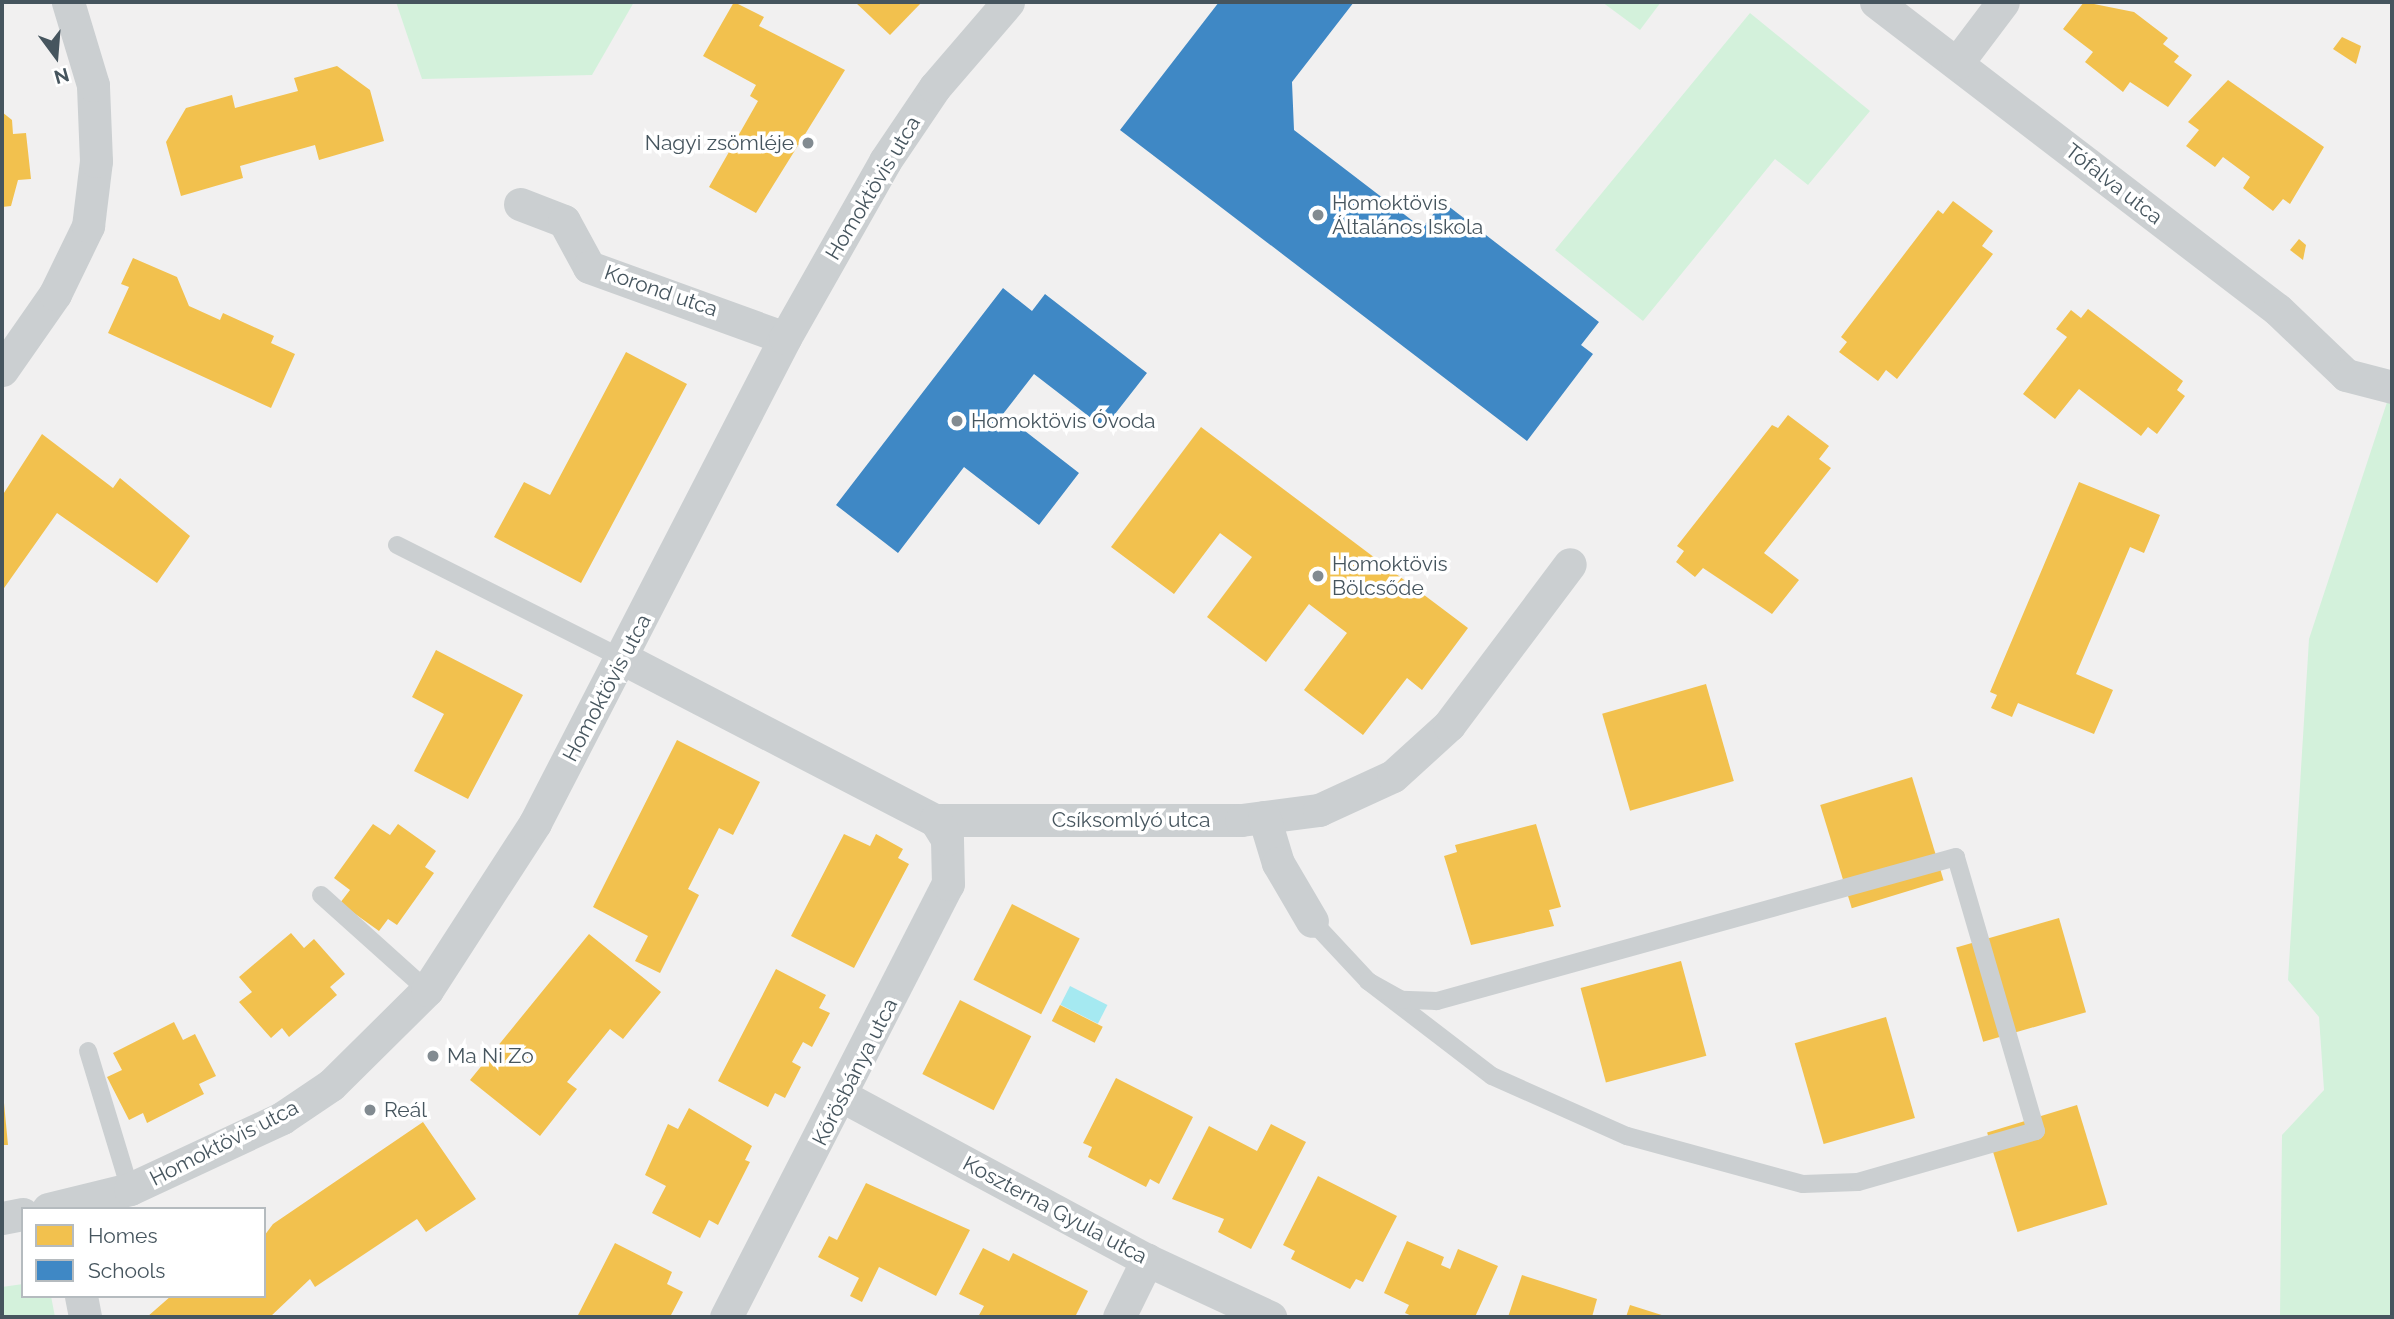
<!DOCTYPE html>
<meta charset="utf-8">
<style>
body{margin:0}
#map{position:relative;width:2394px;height:1319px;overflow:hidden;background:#f1f0f0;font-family:Raleway,sans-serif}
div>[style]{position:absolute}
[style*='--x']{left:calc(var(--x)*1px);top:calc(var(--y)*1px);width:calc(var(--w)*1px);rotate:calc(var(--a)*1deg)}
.green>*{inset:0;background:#d3f1db}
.water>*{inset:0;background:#a5e9f1;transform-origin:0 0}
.homes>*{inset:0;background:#f2c14e;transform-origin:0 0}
.schools>*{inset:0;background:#3f88c5}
.lane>*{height:18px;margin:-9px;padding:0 9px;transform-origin:9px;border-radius:9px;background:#cbcfd1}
.street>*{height:33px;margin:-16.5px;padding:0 16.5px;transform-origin:16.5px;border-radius:16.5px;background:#cbcfd1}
.dots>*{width:19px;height:19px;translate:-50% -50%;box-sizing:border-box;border:4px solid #fff;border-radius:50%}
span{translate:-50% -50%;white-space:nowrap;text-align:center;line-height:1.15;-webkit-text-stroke:7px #fff;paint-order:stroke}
.poi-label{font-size:21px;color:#46555e}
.right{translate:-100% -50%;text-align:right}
.left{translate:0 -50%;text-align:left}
.street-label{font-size:21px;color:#46555e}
.frame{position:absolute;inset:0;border:4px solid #46555e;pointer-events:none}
.legend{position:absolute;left:21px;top:1207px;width:245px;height:91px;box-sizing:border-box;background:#fff;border:2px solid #b5bbbf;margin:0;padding:9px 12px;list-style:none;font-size:21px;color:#46555e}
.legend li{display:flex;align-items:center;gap:14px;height:35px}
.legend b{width:35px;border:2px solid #b5bbbf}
.north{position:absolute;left:21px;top:21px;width:70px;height:70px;-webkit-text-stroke:5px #fff;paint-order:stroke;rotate:164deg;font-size:19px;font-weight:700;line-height:28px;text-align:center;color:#46555e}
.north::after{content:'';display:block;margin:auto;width:24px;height:32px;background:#46555e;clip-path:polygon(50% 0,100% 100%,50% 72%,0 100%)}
</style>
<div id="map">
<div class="green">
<div style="clip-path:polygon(396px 2px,634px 2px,592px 75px,422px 79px)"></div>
<div style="clip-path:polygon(1602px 2px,1661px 2px,1640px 30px)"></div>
<div style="clip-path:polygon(1750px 13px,1870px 111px,1808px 185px,1775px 159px,1643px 321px,1555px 250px)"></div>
<div style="clip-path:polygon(2392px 387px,2392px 1317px,2280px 1317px,2282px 1135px,2324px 1090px,2319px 1017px,2288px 980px,2309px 639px)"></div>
<div style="clip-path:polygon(23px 1284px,23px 1296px,51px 1296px,55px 1317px,2px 1317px,2px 1287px)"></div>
</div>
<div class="water">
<div style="left:1070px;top:986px;width:42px;height:21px;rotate:27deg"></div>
</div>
<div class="homes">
<div style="clip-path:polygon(734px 2px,764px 17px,759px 26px,845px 70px,756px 213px,709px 187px,758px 101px,750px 96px,756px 85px,703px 56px)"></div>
<div style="clip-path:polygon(855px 2px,922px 2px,890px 35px)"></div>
<div style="clip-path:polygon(2084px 2px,2134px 12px,2168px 38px,2163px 44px,2179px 56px,2174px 62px,2192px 75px,2168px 107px,2130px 82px,2123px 92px,2085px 62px,2093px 52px,2063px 29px)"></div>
<div style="clip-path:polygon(2342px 37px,2361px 46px,2356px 64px,2333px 49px)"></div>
<div style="clip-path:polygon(337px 66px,370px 90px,384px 141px,319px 160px,315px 145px,240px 166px,243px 178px,181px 196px,166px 142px,186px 108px,232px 95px,235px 108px,298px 91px,294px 78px)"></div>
<div style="clip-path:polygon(2228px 80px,2324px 147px,2290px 204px,2283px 199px,2273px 211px,2243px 188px,2250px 177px,2223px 157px,2215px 167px,2186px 146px,2199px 130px,2188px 122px)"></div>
<div style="clip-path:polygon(2px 112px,12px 120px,13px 134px,26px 133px,31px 179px,18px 180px,11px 206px,2px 207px)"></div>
<div style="clip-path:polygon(1953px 201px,1993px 231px,1982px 246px,1993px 254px,1897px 379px,1886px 370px,1878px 381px,1839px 352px,1847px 342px,1841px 337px,1938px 210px,1943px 214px)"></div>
<div style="clip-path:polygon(2299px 239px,2306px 245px,2303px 260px,2290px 250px)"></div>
<div style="clip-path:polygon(133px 258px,177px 277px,189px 306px,220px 320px,223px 313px,274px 336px,271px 343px,295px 354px,271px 408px,108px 333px,129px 287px,121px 284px)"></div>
<div style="clip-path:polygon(2088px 309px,2183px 381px,2177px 390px,2185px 396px,2157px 434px,2148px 427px,2141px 436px,2079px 389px,2055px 419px,2023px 394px,2067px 337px,2056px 329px,2071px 310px,2081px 318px)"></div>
<div style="clip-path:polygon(626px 352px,687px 384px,581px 583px,494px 537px,524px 482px,550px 495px)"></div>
<div style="clip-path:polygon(1788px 415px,1829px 446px,1819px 459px,1831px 468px,1764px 553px,1799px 580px,1772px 614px,1703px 568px,1695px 577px,1676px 562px,1684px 551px,1677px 546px,1772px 425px,1778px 428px)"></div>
<div style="clip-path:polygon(1201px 427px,1468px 628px,1422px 690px,1407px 678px,1363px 735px,1304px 690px,1347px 633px,1309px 604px,1266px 662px,1207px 617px,1252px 557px,1220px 533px,1174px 594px,1111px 547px)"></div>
<div style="clip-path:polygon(42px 434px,113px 488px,120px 478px,190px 536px,157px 583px,57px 513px,2px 591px,2px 496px)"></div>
<div style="clip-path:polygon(2079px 482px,2160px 515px,2144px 553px,2130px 547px,2076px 674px,2113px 690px,2094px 734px,2018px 703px,2012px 717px,1991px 708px,1997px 695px,1990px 692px)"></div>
<div style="clip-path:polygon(436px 650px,523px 695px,468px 799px,414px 771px,444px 714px,412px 697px)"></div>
<div style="left:1706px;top:684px;width:101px;height:108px;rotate:74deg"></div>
<div style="clip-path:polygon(677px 740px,760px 782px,733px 835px,719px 828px,688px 889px,699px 895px,660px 973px,635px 961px,648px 936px,593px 907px)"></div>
<div style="left:1912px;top:777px;width:108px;height:96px;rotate:73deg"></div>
<div style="clip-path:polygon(373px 824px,390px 835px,398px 824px,436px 851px,425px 867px,434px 873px,397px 925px,388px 919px,379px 931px,340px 903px,350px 890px,334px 878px)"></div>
<div style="clip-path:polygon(1536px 824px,1561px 907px,1549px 910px,1554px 926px,1471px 945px,1444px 856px,1457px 852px,1455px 845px)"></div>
<div style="clip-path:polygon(844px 834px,870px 846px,876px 834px,903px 849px,898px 858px,909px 864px,854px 968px,791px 936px)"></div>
<div style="left:1012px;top:904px;width:76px;height:85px;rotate:27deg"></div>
<div style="left:2059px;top:918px;width:98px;height:107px;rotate:74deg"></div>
<div style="clip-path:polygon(291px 933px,304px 948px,314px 939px,345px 974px,330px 987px,337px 995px,289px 1037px,282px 1028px,271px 1038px,239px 1002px,252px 992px,239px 977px)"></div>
<div style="clip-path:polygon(589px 934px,661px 992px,623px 1039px,610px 1029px,567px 1082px,577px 1089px,540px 1136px,470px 1080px)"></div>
<div style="left:1681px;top:961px;width:98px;height:104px;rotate:75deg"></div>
<div style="clip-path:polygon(776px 969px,826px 995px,819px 1008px,830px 1013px,812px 1047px,803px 1042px,792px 1062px,801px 1067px,785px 1098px,775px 1093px,768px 1107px,718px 1081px)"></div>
<div style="left:960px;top:1000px;width:80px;height:83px;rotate:27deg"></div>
<div style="left:1060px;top:1005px;width:48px;height:18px;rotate:27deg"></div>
<div style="left:1886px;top:1017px;width:105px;height:95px;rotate:74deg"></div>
<div style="clip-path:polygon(174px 1022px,183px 1040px,195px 1034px,216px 1076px,199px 1084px,204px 1094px,147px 1123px,143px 1113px,129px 1120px,107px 1077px,122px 1070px,113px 1053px)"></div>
<div style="clip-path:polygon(1116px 1078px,1193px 1117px,1159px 1184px,1150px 1179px,1146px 1187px,1088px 1157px,1092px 1147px,1083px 1143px)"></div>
<div style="clip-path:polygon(4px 1103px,8px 1145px,2px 1145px,2px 1104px)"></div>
<div style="left:2077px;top:1105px;width:104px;height:94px;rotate:73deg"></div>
<div style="clip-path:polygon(689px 1108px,752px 1146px,745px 1160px,750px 1162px,718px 1225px,709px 1220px,700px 1238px,652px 1213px,666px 1186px,645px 1175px,668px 1124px,678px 1129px)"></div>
<div style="clip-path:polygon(423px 1122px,476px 1199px,426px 1232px,417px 1219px,315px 1287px,310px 1279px,270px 1317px,147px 1317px,171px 1296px,264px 1296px,264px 1236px,273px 1224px)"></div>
<div style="clip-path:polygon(1271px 1124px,1306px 1142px,1251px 1249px,1218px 1232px,1224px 1219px,1172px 1199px,1209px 1126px,1257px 1151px)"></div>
<div style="clip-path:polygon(1318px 1176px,1397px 1216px,1363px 1282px,1356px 1279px,1350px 1289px,1291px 1259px,1295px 1251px,1283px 1245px)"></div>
<div style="clip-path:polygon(866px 1183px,970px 1230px,936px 1296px,879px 1267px,862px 1302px,850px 1296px,859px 1278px,818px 1257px,829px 1236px,837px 1240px)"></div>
<div style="clip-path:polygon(1407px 1241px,1444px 1257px,1441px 1265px,1450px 1269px,1458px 1249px,1498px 1266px,1475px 1317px,1414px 1317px,1405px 1313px,1409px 1305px,1384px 1293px)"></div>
<div style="clip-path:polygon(615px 1243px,672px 1272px,667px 1284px,683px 1292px,670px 1317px,577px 1317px)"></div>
<div style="clip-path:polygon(983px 1248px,1009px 1261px,1013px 1253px,1088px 1291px,1075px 1317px,978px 1317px,984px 1306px,959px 1294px)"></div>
<div style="clip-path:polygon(1522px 1275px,1597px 1299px,1592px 1317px,1508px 1317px)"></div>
<div style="clip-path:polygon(1630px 1305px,1668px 1317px,1626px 1317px)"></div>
</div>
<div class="schools">
<div style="clip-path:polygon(1219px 2px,1354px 2px,1292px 82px,1294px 130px,1422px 228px,1443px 202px,1599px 322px,1581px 345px,1593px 354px,1527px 441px,1120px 130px)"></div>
<div style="clip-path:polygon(1003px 288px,1032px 311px,1045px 294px,1147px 373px,1104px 428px,1034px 374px,1003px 414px,1079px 473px,1039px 525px,964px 467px,898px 553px,836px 505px)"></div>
</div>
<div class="lane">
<div style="--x:397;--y:545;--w:254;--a:26.7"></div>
<div style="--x:321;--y:895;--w:142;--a:41.9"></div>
<div style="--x:1312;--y:921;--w:82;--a:47"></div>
<div style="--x:1368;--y:981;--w:156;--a:37.5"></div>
<div style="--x:1492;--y:1076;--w:148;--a:24"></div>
<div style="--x:1627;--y:1136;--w:182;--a:15.3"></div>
<div style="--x:1803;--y:1184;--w:55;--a:-2.1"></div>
<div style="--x:1858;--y:1182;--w:185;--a:-16"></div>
<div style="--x:2036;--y:1131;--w:285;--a:-106.3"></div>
<div style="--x:1956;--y:857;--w:539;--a:164.49"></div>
<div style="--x:1437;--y:1001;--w:35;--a:-178"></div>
<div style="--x:1402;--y:1000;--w:39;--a:-151"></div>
<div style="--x:88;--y:1051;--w:144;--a:73.1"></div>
</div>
<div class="street">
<div style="--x:1876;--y:2;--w:506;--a:37.46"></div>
<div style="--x:2278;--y:310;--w:94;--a:43.7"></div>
<div style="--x:2346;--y:375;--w:48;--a:14.6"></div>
<div style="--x:1957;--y:63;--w:76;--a:-53"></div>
<div style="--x:520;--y:204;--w:47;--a:21.1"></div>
<div style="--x:564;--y:221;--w:52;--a:61.5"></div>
<div style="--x:589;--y:267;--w:208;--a:19.9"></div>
<div style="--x:2;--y:370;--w:93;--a:-55.1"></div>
<div style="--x:55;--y:294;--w:76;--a:-64.1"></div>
<div style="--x:88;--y:226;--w:65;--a:-83"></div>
<div style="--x:96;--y:161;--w:76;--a:-92.3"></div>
<div style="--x:93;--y:85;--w:87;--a:-106.8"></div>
<div style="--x:624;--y:659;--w:350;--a:27.4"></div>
<div style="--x:935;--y:820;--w:306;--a:0"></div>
<div style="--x:1241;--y:820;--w:79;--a:-7.3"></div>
<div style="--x:1319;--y:810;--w:81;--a:-24.7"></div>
<div style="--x:1393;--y:776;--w:76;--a:-42.3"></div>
<div style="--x:1449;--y:725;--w:201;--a:-53.1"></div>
<div style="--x:1264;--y:817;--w:48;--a:73.1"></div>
<div style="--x:1278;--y:863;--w:67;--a:59.6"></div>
<div style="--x:844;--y:1097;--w:344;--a:28.3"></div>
<div style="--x:1147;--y:1260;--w:136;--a:24.9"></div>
<div style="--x:48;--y:1209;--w:84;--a:-13.7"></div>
<div style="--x:130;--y:1189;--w:168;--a:-25"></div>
<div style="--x:282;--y:1118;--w:59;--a:-34"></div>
<div style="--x:331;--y:1085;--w:135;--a:-44.7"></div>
<div style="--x:427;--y:990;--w:199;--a:-57.1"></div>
<div style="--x:535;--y:823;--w:546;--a:-62.73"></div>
<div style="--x:785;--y:338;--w:203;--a:-60.5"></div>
<div style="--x:885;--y:161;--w:89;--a:-56"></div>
<div style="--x:935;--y:87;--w:112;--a:-49.3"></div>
<div style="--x:2;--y:1218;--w:21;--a:-11"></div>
<div style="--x:81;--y:1296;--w:21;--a:79"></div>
<div style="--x:726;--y:1317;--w:487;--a:-62.9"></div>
<div style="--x:948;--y:884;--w:45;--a:-91.3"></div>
<div style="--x:947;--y:839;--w:22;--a:-122"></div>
<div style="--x:1119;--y:1317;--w:64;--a:-63.8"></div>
</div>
<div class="dots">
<div style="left:808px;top:143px;background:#828b91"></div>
<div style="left:1318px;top:215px;background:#828b91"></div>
<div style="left:957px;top:421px;background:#828b91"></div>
<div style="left:1318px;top:576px;background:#828b91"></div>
<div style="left:433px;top:1056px;background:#828b91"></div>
<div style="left:370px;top:1110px;background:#828b91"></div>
</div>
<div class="poi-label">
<span class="right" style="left:794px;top:143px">Nagyi zsömléje</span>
<span class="left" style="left:1332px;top:215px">Homoktövis<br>Általános Iskola</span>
<span class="left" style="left:971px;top:421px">Homoktövis Óvoda</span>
<span class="left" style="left:1332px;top:576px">Homoktövis<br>Bölcsőde</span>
<span class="left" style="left:447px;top:1056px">Ma Ni Zo</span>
<span class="left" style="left:384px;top:1110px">Reál</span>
</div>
<div class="street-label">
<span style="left:2114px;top:184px;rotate:38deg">Tófalva utca</span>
<span style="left:873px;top:188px;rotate:-59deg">Homoktövis utca</span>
<span style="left:661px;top:291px;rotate:19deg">Korond utca</span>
<span style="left:607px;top:688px;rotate:-62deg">Homoktövis utca</span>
<span style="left:1131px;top:820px">Csíksomlyó utca</span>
<span style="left:855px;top:1072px;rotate:-63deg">Kőrösbánya utca</span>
<span style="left:224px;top:1143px;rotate:-27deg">Homoktövis utca</span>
<span style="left:1055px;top:1210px;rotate:28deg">Koszterna Gyula utca</span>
</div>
<div class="frame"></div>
<ul class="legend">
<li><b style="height:19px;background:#f2c14e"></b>Homes</li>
<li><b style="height:19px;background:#3f88c5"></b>Schools</li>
</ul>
<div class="north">N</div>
</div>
